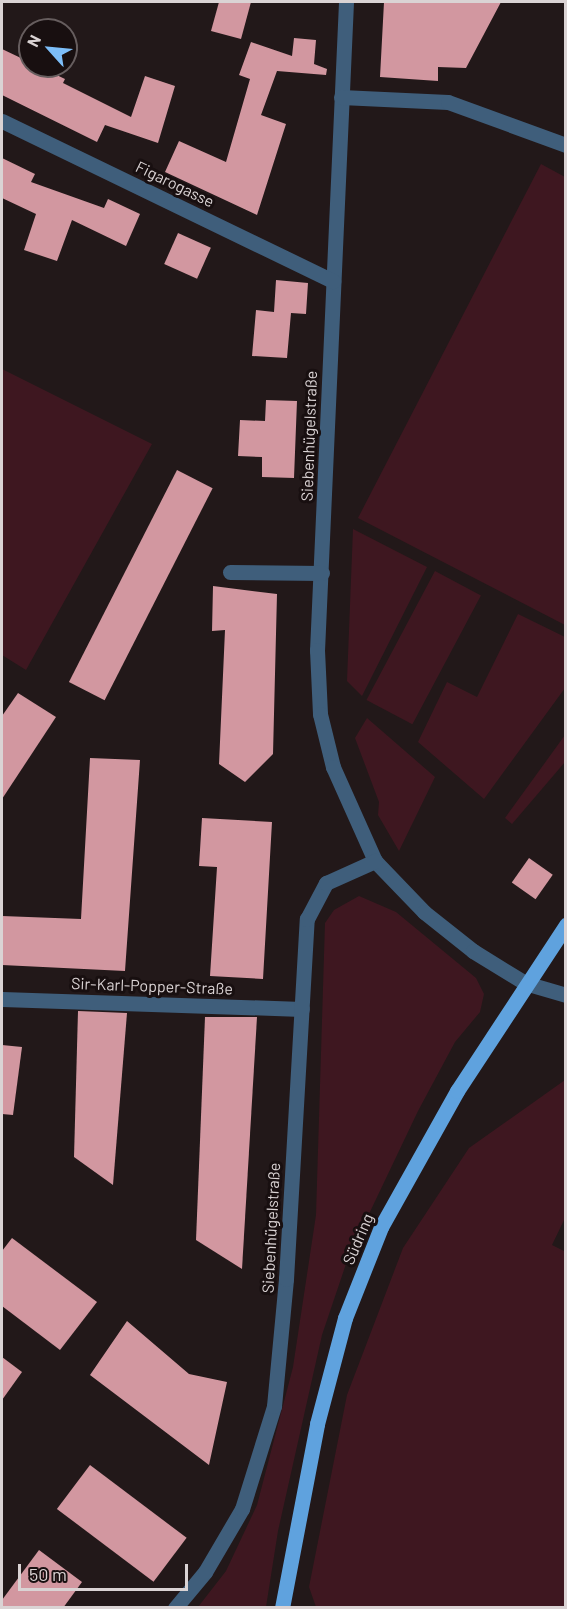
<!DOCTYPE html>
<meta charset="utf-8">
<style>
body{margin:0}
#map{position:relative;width:567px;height:1609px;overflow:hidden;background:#221819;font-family:Barlow,sans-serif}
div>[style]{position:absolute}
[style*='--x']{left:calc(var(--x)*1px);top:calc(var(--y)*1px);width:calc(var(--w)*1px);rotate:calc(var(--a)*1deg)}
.green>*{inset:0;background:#3e1720;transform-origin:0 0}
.building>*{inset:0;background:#d297a0;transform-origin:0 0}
.minor>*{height:15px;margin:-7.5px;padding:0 7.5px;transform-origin:7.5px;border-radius:7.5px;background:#3f5e7b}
.major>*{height:15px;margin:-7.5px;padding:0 7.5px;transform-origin:7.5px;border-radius:7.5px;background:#5fa2de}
span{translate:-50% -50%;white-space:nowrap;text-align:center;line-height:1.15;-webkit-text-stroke:6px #180f10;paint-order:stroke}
.street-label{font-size:16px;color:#dad3d4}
.frame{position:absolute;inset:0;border:3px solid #dad3d4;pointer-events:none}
.north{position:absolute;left:18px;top:18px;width:60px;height:60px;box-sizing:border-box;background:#180f10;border:2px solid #665d5e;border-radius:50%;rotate:297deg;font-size:16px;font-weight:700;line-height:24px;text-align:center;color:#dad3d4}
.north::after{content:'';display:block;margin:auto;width:21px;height:27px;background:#7dbef9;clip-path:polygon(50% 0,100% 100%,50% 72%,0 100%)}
.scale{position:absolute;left:18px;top:1564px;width:170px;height:27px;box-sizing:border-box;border:3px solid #dad3d4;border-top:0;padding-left:8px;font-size:18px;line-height:21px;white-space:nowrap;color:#dad3d4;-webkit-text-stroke:4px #180f10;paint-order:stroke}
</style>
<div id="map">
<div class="green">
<div style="clip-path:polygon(541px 164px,565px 177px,565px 625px,358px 518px)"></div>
<div style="clip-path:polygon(2px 369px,152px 444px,26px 670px,2px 655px)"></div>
<div style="clip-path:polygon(353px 529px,427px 567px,362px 696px,347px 681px)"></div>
<div style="left:435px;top:571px;width:52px;height:146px;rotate:28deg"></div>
<div style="clip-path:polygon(518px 614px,565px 637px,565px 688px,484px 799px,418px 742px,447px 682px,477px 697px)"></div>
<div style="clip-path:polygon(367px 718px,435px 777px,399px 851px,378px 815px,379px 802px,355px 738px)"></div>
<div style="clip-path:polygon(565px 735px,565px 762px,512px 824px,505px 818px)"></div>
<div style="clip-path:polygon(359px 896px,396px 912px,476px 978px,484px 994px,480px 1012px,455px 1042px,418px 1111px,348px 1258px,322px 1335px,278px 1531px,266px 1607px,198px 1607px,226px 1571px,257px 1505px,293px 1367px,316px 1215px,325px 923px,334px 910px)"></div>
<div style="clip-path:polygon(565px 1080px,565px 1218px,552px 1245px,566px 1252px,565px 1607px,316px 1607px,309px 1587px,347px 1395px,403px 1248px,469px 1148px)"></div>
</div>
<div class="building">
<div style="clip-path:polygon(219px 2px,251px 2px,241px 39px,211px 31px)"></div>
<div style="clip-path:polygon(384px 2px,501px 2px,466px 68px,438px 67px,438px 81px,380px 77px)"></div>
<div style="clip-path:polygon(294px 38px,316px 40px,314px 64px,327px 69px,326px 75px,277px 71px,261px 115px,286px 124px,257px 215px,165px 172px,179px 141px,226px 162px,250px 79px,239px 75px,251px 42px,292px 56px)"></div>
<div style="clip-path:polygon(2px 49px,65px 79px,63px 83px,131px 117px,145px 76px,175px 86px,158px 143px,105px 125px,97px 142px,2px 95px)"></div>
<div style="clip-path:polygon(2px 158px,35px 174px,31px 182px,104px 208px,108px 199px,140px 214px,126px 246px,72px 220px,57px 261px,24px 250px,36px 214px,2px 198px)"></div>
<div style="left:178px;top:233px;width:36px;height:34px;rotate:24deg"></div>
<div style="clip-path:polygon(276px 280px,308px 283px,306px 314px,291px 313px,287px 358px,252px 356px,256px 310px,274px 312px)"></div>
<div style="clip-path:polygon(266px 400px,297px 401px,294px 478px,262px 477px,262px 457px,238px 456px,240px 420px,265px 421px)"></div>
<div style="left:177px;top:470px;width:40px;height:238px;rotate:27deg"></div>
<div style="clip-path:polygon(213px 586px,277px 594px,273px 754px,245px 782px,219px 764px,225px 630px,212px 631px)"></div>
<div style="clip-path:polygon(18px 693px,56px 717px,2px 799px,2px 716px)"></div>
<div style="clip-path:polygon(90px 758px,140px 760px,125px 971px,2px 965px,2px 916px,81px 919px)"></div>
<div style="clip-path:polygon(202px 818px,272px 822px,263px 979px,210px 976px,217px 867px,199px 866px)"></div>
<div style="left:529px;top:858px;width:29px;height:30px;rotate:35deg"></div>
<div style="clip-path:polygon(78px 1011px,127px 1013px,113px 1185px,74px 1157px)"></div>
<div style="clip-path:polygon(205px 1017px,257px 1017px,242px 1269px,196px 1240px)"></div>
<div style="clip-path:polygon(2px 1045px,22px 1047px,13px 1115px,2px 1114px)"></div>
<div style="clip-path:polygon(12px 1238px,97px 1302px,60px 1350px,2px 1306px,2px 1251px)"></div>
<div style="clip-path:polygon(127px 1321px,189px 1374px,227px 1382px,209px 1465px,90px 1375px)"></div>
<div style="clip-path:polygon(2px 1357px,22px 1372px,2px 1400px)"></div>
<div style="left:90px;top:1465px;width:121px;height:55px;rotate:37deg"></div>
<div style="clip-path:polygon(39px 1550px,82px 1582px,63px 1608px,2px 1608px,2px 1600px)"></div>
</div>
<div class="minor">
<div style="--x:346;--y:2;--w:649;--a:92.56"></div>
<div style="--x:317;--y:650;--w:64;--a:87.3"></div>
<div style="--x:320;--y:714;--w:55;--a:76.2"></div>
<div style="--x:333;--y:767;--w:103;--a:65.9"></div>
<div style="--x:375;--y:861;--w:71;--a:46.1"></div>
<div style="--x:424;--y:912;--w:63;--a:38.5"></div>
<div style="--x:473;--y:951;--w:61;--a:31.6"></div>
<div style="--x:525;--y:983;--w:43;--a:16.3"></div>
<div style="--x:341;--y:97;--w:107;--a:2.7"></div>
<div style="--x:448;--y:102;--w:126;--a:20"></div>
<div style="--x:2;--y:121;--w:368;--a:25.8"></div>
<div style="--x:230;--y:572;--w:92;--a:0.6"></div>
<div style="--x:2;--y:999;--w:300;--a:1.9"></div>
<div style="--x:175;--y:1608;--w:47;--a:-50.2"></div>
<div style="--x:205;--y:1572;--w:73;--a:-59.6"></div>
<div style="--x:242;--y:1509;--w:108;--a:-72.7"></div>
<div style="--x:274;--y:1406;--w:128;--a:-84.6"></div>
<div style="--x:286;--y:1279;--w:361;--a:-86.7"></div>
<div style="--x:307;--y:919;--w:41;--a:-62.2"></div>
<div style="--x:326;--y:883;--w:54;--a:-24.2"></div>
</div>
<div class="major">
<div style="--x:282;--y:1608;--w:187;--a:-79.2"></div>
<div style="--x:317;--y:1424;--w:110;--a:-75.2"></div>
<div style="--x:345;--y:1318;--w:98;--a:-68.4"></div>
<div style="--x:381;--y:1227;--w:156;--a:-60.8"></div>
<div style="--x:457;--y:1091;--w:199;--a:-56.7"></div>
</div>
<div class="street-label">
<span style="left:175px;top:184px;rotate:26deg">Figarogasse</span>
<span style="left:309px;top:436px;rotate:-88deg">Siebenhügelstraße</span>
<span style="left:152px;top:986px;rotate:2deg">Sir-Karl-Popper-Straße</span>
<span style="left:271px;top:1228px;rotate:-87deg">Siebenhügelstraße</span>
<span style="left:358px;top:1239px;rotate:-67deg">Südring</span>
</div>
<div class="frame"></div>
<div class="north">N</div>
<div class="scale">50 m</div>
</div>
